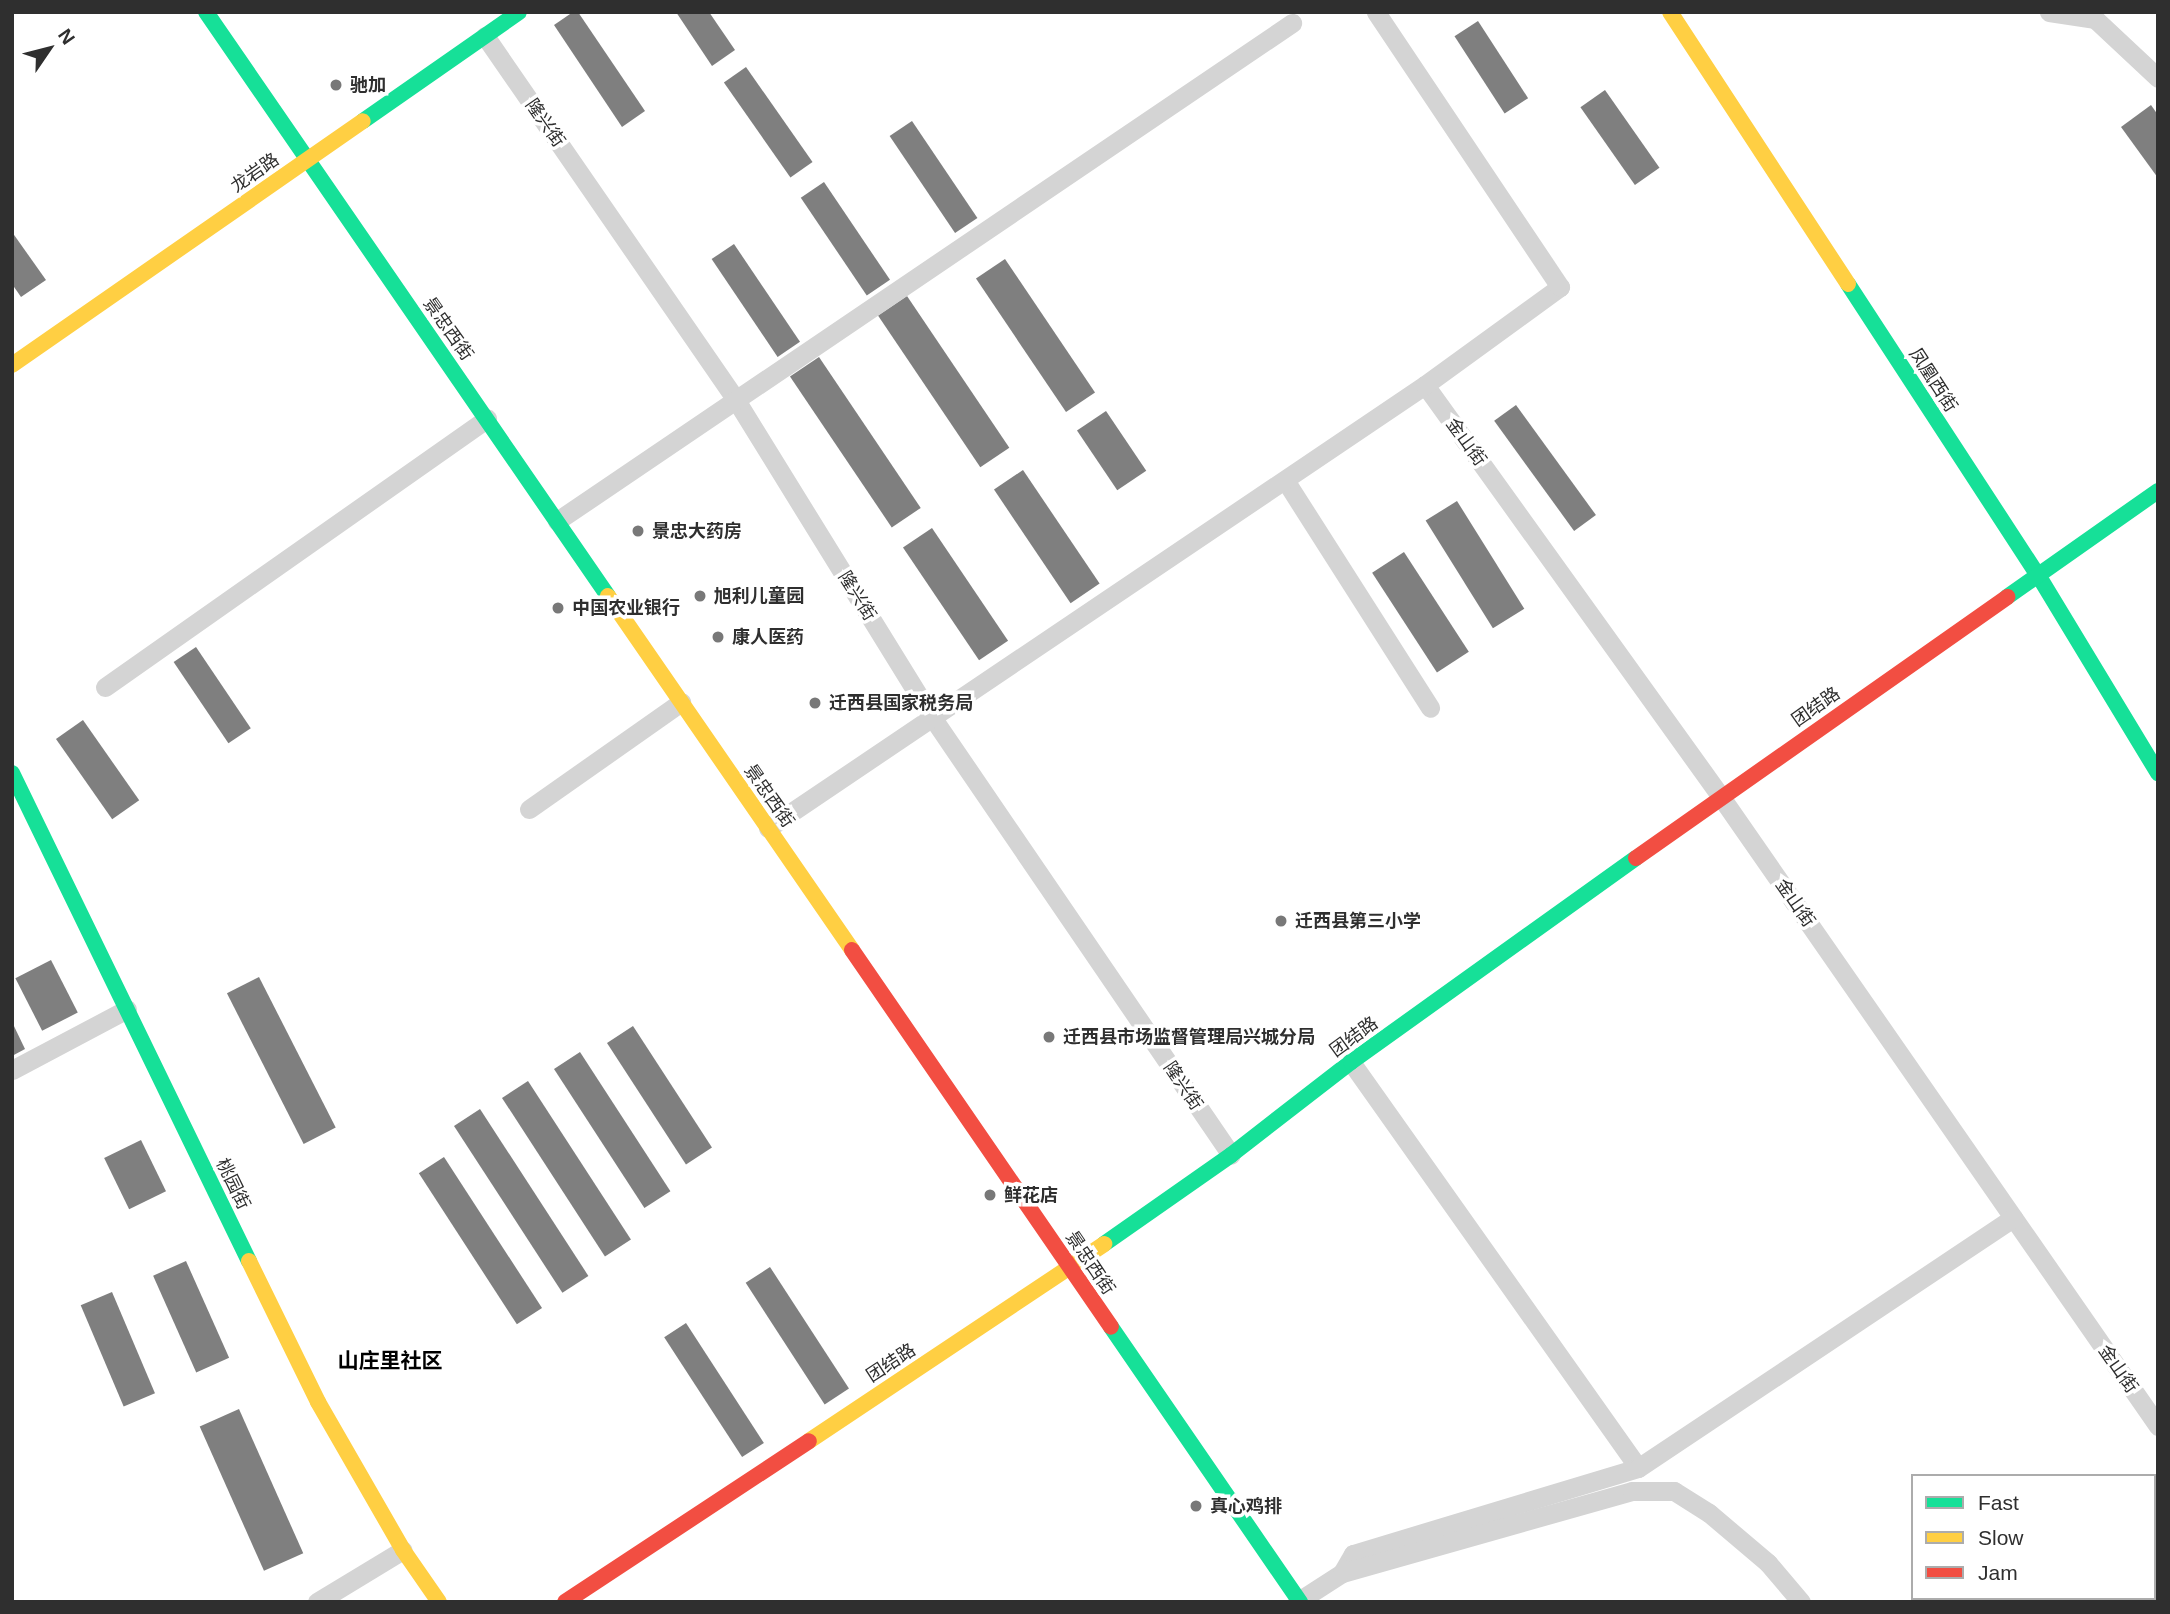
<!DOCTYPE html>
<meta charset="utf-8">
<style>
body{margin:0}
#map{position:relative;width:2170px;height:1614px;overflow:hidden;background:#fff;font-family:Arial,"Noto Sans SC",sans-serif}
div>[style]{position:absolute}
[style*='--x']{left:calc(var(--x)*1px);top:calc(var(--y)*1px);width:calc(var(--w)*1px);rotate:calc(var(--a)*1deg)}
.building>*{inset:0;background:#7f7f7f;transform-origin:0 0}
.street>*{height:19px;margin:-9.5px;padding:0 9.5px;transform-origin:9.5px;border-radius:9.5px;background:#d4d4d4}
.fast>*{height:16px;margin:-8px;padding:0 8px;transform-origin:8px;border-radius:8px;background:#16e098}
.slow>*{height:16px;margin:-8px;padding:0 8px;transform-origin:8px;border-radius:8px;background:#ffcf43}
.jam>*{height:16px;margin:-8px;padding:0 8px;transform-origin:8px;border-radius:8px;background:#f24e42}
.dots>*{width:19px;height:19px;translate:-50% -50%;box-sizing:border-box;border:4px solid #fff;border-radius:50%}
span{translate:-50% -50%;white-space:nowrap;text-align:center;line-height:1.15;-webkit-text-stroke:7px #fff;paint-order:stroke}
.poi-label{font-size:18px;color:#2f2f2f;font-weight:700}
.left{translate:0 -50%;text-align:left}
.street-label{font-size:18px;color:#2f2f2f}
.quarter-label{font-size:21px;color:#000;font-weight:700}
.frame{position:absolute;inset:0;border:14px solid #2f2f2f;pointer-events:none}
.legend{position:absolute;left:1911px;top:1474px;width:245px;height:126px;box-sizing:border-box;background:#fff;border:2px solid #acacac;margin:0;padding:9px 12px;list-style:none;font-size:21px;color:#2f2f2f}
.legend li{display:flex;align-items:center;gap:14px;height:35px}
.legend b{width:35px;border:2px solid #acacac}
.north{position:absolute;left:14px;top:14px;width:70px;height:70px;-webkit-text-stroke:5px #fff;paint-order:stroke;rotate:55deg;font-size:19px;font-weight:700;line-height:28px;text-align:center;color:#2f2f2f}
.north::after{content:'';display:block;margin:auto;width:24px;height:32px;background:#2f2f2f;clip-path:polygon(50% 0,100% 100%,50% 72%,0 100%)}
</style>
<div id="map">
<div class="building">
<div style="clip-path:polygon(573px 12px,578px 12px,645px 111px,622px 127px,554px 25px)"></div>
<div style="clip-path:polygon(676px 12px,709px 12px,735px 50px,712px 66px)"></div>
<div style="left:1478px;top:21px;width:92px;height:28px;rotate:57deg"></div>
<div style="left:746px;top:67px;width:116px;height:27px;rotate:55deg"></div>
<div style="left:1605px;top:90px;width:95px;height:30px;rotate:55deg"></div>
<div style="clip-path:polygon(2151px 105px,2158px 115px,2158px 178px,2121px 127px)"></div>
<div style="left:912px;top:121px;width:117px;height:27px;rotate:56deg"></div>
<div style="left:824px;top:182px;width:118px;height:28px;rotate:56deg"></div>
<div style="clip-path:polygon(12px 232px,46px 280px,21px 297px,12px 284px)"></div>
<div style="left:734px;top:244px;width:118px;height:27px;rotate:56deg"></div>
<div style="left:1005px;top:259px;width:161px;height:35px;rotate:56deg"></div>
<div style="left:907px;top:296px;width:183px;height:35px;rotate:56deg"></div>
<div style="left:819px;top:357px;width:182px;height:35px;rotate:56deg"></div>
<div style="left:1516px;top:405px;width:136px;height:27px;rotate:54deg"></div>
<div style="left:1106px;top:411px;width:72px;height:35px;rotate:56deg"></div>
<div style="left:1023px;top:470px;width:137px;height:35px;rotate:56deg"></div>
<div style="left:1457px;top:501px;width:127px;height:37px;rotate:58deg"></div>
<div style="left:932px;top:528px;width:136px;height:35px;rotate:56deg"></div>
<div style="left:1404px;top:552px;width:119px;height:38px;rotate:57deg"></div>
<div style="left:196px;top:647px;width:98px;height:27px;rotate:56deg"></div>
<div style="left:83px;top:720px;width:98px;height:33px;rotate:55deg"></div>
<div style="left:51px;top:960px;width:59px;height:40px;rotate:63deg"></div>
<div style="left:259px;top:977px;width:169px;height:36px;rotate:63deg"></div>
<div style="clip-path:polygon(12px 1022px,25px 1049px,12px 1056px)"></div>
<div style="left:633px;top:1026px;width:145px;height:31px;rotate:57deg"></div>
<div style="left:580px;top:1052px;width:166px;height:31px;rotate:57deg"></div>
<div style="left:528px;top:1081px;width:189px;height:31px;rotate:57deg"></div>
<div style="left:480px;top:1109px;width:199px;height:31px;rotate:57deg"></div>
<div style="left:141px;top:1140px;width:57px;height:41px;rotate:64deg"></div>
<div style="left:444px;top:1157px;width:180px;height:30px;rotate:57deg"></div>
<div style="left:186px;top:1261px;width:106px;height:36px;rotate:66deg"></div>
<div style="left:770px;top:1267px;width:145px;height:29px;rotate:57deg"></div>
<div style="left:112px;top:1292px;width:110px;height:34px;rotate:67deg"></div>
<div style="left:686px;top:1323px;width:143px;height:26px;rotate:57deg"></div>
<div style="left:239px;top:1409px;width:158px;height:43px;rotate:66deg"></div>
</div>
<div class="street">
<div style="--x:2049;--y:12;--w:47;--a:8.7"></div>
<div style="--x:2095;--y:19;--w:86;--a:43.1"></div>
<div style="--x:485;--y:36;--w:442;--a:55.4"></div>
<div style="--x:736;--y:400;--w:373;--a:58.3"></div>
<div style="--x:932;--y:717;--w:530;--a:55.68"></div>
<div style="--x:1425;--y:385;--w:507;--a:54.3"></div>
<div style="--x:1721;--y:797;--w:766;--a:55.21"></div>
<div style="--x:1285;--y:480;--w:270;--a:57.5"></div>
<div style="--x:557;--y:521;--w:888;--a:-34.12"></div>
<div style="--x:105;--y:687;--w:467;--a:-35.1"></div>
<div style="--x:529;--y:809;--w:186;--a:-35.1"></div>
<div style="--x:768;--y:828;--w:792;--a:-33.99"></div>
<div style="--x:1425;--y:385;--w:167;--a:-36"></div>
<div style="--x:1560;--y:287;--w:331;--a:-123.8"></div>
<div style="--x:1351;--y:1062;--w:497;--a:54.7"></div>
<div style="--x:12;--y:1070;--w:130;--a:-27.9"></div>
<div style="--x:1342;--y:1573;--w:22;--a:-60"></div>
<div style="--x:1353;--y:1554;--w:298;--a:-16.8"></div>
<div style="--x:1638;--y:1468;--w:451;--a:-33.7"></div>
<div style="--x:317;--y:1602;--w:100;--a:-31.2"></div>
<div style="--x:1297;--y:1602;--w:54;--a:-32.8"></div>
<div style="--x:1342;--y:1573;--w:301;--a:-15.8"></div>
<div style="--x:1632;--y:1491;--w:42;--a:0"></div>
<div style="--x:1674;--y:1491;--w:41;--a:32.2"></div>
<div style="--x:1709;--y:1513;--w:77;--a:40.3"></div>
<div style="--x:1768;--y:1563;--w:51;--a:49.8"></div>
</div>
<div class="fast">
<div style="--x:206;--y:12;--w:709;--a:55.46"></div>
<div style="--x:363;--y:121;--w:190;--a:-34.9"></div>
<div style="--x:1848;--y:284;--w:348;--a:56.9"></div>
<div style="--x:2038;--y:575;--w:232;--a:58.8"></div>
<div style="--x:2007;--y:597;--w:184;--a:-35.1"></div>
<div style="--x:12;--y:773;--w:543;--a:64.1"></div>
<div style="--x:1104;--y:1244;--w:155;--a:-35"></div>
<div style="--x:1231;--y:1155;--w:152;--a:-37.8"></div>
<div style="--x:1351;--y:1062;--w:350;--a:-35.6"></div>
<div style="--x:1111;--y:1327;--w:334;--a:55.5"></div>
</div>
<div class="slow">
<div style="--x:1670;--y:12;--w:325;--a:56.8"></div>
<div style="--x:12;--y:365;--w:427;--a:-34.8"></div>
<div style="--x:608;--y:596;--w:430;--a:55.4"></div>
<div style="--x:249;--y:1261;--w:157;--a:63.9"></div>
<div style="--x:318;--y:1402;--w:171;--a:60.1"></div>
<div style="--x:403;--y:1550;--w:63;--a:55.3"></div>
<div style="--x:809;--y:1441;--w:355;--a:-33.7"></div>
</div>
<div class="jam">
<div style="--x:1636;--y:858;--w:454;--a:-35.1"></div>
<div style="--x:852;--y:950;--w:457;--a:55.5"></div>
<div style="--x:565;--y:1602;--w:292;--a:-33.4"></div>
</div>
<div class="dots">
<div style="left:336px;top:85px;background:#787878"></div>
<div style="left:638px;top:531px;background:#787878"></div>
<div style="left:700px;top:596px;background:#787878"></div>
<div style="left:558px;top:608px;background:#787878"></div>
<div style="left:718px;top:637px;background:#787878"></div>
<div style="left:815px;top:703px;background:#787878"></div>
<div style="left:1281px;top:921px;background:#787878"></div>
<div style="left:1049px;top:1037px;background:#787878"></div>
<div style="left:990px;top:1195px;background:#787878"></div>
<div style="left:1196px;top:1506px;background:#787878"></div>
</div>
<div class="poi-label">
<span class="left" style="left:350px;top:85px">驰加</span>
<span class="left" style="left:652px;top:531px">景忠大药房</span>
<span class="left" style="left:714px;top:596px">旭利儿童园</span>
<span class="left" style="left:572px;top:608px">中国农业银行</span>
<span class="left" style="left:732px;top:637px">康人医药</span>
<span class="left" style="left:829px;top:703px">迁西县国家税务局</span>
<span class="left" style="left:1295px;top:921px">迁西县第三小学</span>
<span class="left" style="left:1063px;top:1037px">迁西县市场监督管理局兴城分局</span>
<span class="left" style="left:1004px;top:1195px">鲜花店</span>
<span class="left" style="left:1210px;top:1506px">真心鸡排</span>
</div>
<div class="street-label">
<span style="left:545px;top:123px;rotate:55deg">隆兴街</span>
<span style="left:255px;top:173px;rotate:-35deg">龙岩路</span>
<span style="left:448px;top:329px;rotate:55deg">景忠西街</span>
<span style="left:1933px;top:380px;rotate:57deg">凤凰西街</span>
<span style="left:1466px;top:442px;rotate:54deg">金山街</span>
<span style="left:857px;top:596px;rotate:58deg">隆兴街</span>
<span style="left:1816px;top:707px;rotate:-35deg">团结路</span>
<span style="left:769px;top:796px;rotate:55deg">景忠西街</span>
<span style="left:1795px;top:903px;rotate:55deg">金山街</span>
<span style="left:1354px;top:1037px;rotate:-36deg">团结路</span>
<span style="left:1183px;top:1086px;rotate:56deg">隆兴街</span>
<span style="left:233px;top:1184px;rotate:64deg">桃园街</span>
<span style="left:1090px;top:1263px;rotate:56deg">景忠西街</span>
<span style="left:891px;top:1363px;rotate:-33deg">团结路</span>
<span style="left:2118px;top:1369px;rotate:55deg">金山街</span>
</div>
<div class="quarter-label">
<span style="left:390px;top:1361px">山庄里社区</span>
</div>
<div class="frame"></div>
<ul class="legend">
<li><b style="height:9px;background:#16e098"></b>Fast</li>
<li><b style="height:9px;background:#ffcf43"></b>Slow</li>
<li><b style="height:9px;background:#f24e42"></b>Jam</li>
</ul>
<div class="north">N</div>
</div>
